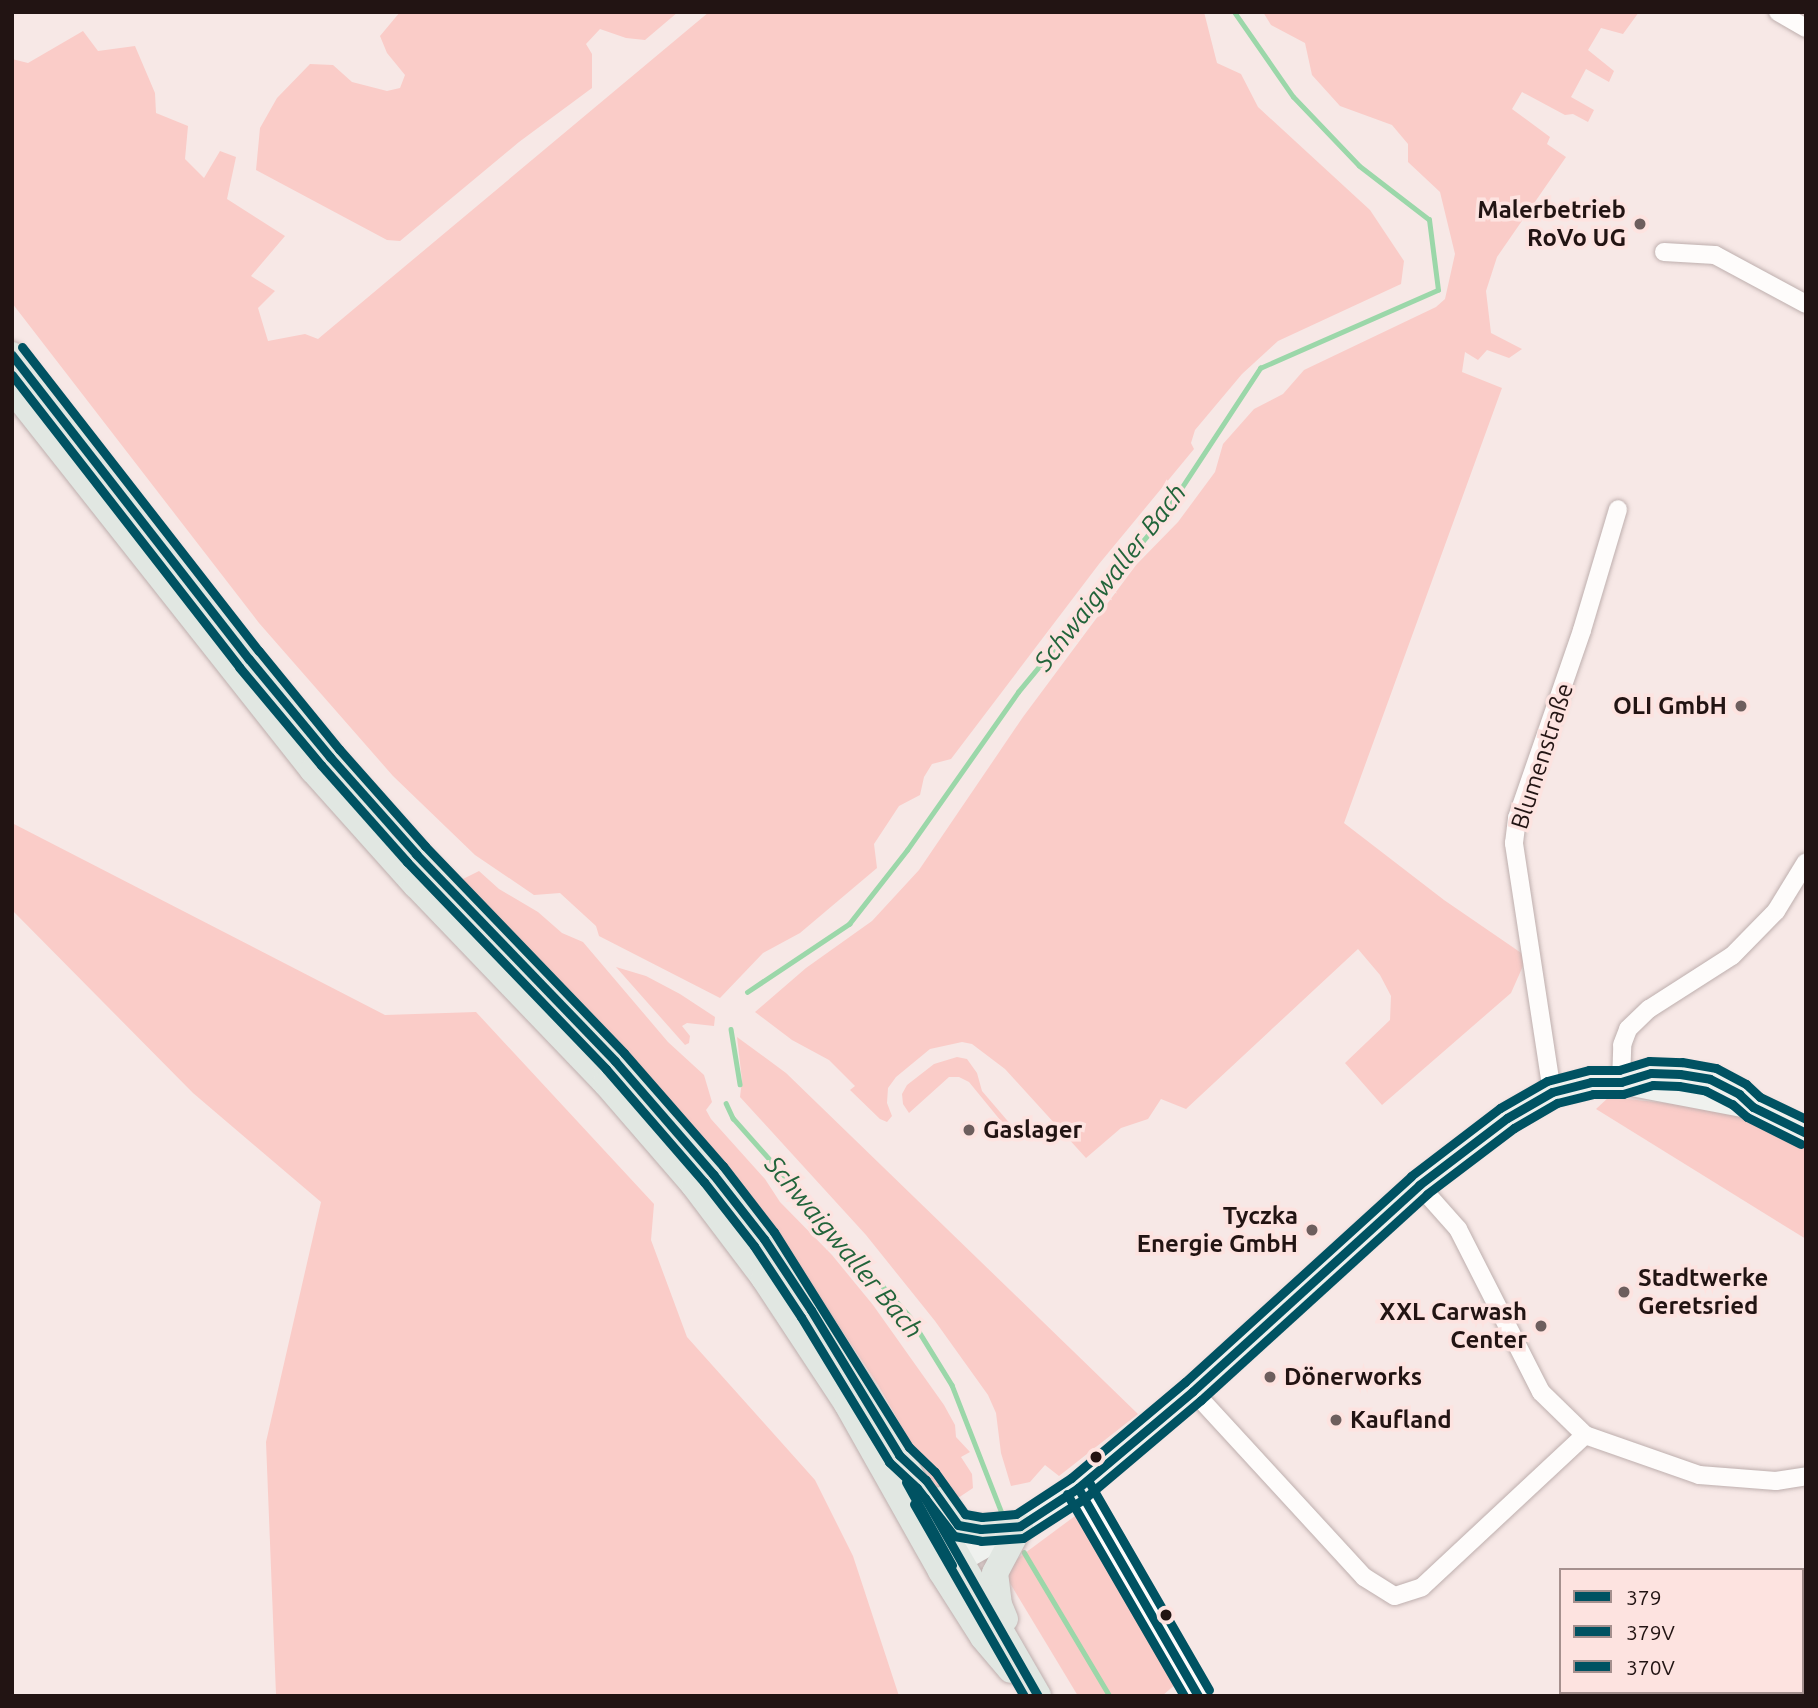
<!DOCTYPE html>
<meta charset="utf-8">
<style>
body{margin:0}
#map{position:relative;width:1818px;height:1708px;overflow:hidden;background:#f7e8e6;font-family:Ubuntu,sans-serif}
div>[style]{position:absolute}
[style*='--x']{left:calc(var(--x)*1px);top:calc(var(--y)*1px);width:calc(var(--w)*1px);rotate:calc(var(--a)*1deg)}
.green>*{inset:0;background:#faccc8}
.stream>*{height:4.5px;margin:-2.25px;padding:0 2.25px;transform-origin:2.25px;border-radius:2.25px;background:#9bd7a9}
.roads{filter:drop-shadow(0 0 2px #beafae) drop-shadow(0 0 2px #beafae)}
.street>*{height:18px;margin:-9px;padding:0 9px;transform-origin:9px;border-radius:9px;background:#fefcfb}
.secondary>*{height:24px;margin:-12px;padding:0 12px;transform-origin:12px;border-radius:12px;background:#eff1ee}
.primary>*{height:26px;margin:-13px;padding:0 13px;transform-origin:13px;border-radius:13px;background:#e1e7e2}
.bus-1>*{height:9px;margin:-4.5px;padding:0 4.5px;transform-origin:4.5px;border-radius:4.5px;background:#005262}
.bus-2>*{height:9px;margin:-4.5px;padding:0 4.5px;transform-origin:4.5px;border-radius:4.5px;background:#005262}
.bus-3>*{height:9px;margin:-4.5px;padding:0 4.5px;transform-origin:4.5px;border-radius:4.5px;background:#005262}
.dots>*{width:19px;height:19px;translate:-50% -50%;box-sizing:border-box;border:4px solid #fde3e0;border-radius:50%}
span{translate:-50% -50%;white-space:nowrap;text-align:center;line-height:1.15;-webkit-text-stroke:7px #fde3e0;paint-order:stroke}
.poi-label{font-size:24px;color:#221413;font-weight:700}
.right{translate:-100% -50%;text-align:right}
.left{translate:0 -50%;text-align:left}
.street-label{font-size:24px;color:#221413}
.water-label{font-size:26px;color:#22643a;font-style:italic}
.frame{position:absolute;inset:0;border:14px solid #221413;pointer-events:none}
.legend{position:absolute;left:1559px;top:1568px;width:245px;height:126px;box-sizing:border-box;background:#fde3e0;border:2px solid #a5908e;margin:0;padding:9px 12px;list-style:none;font-size:21px;color:#221413}
.legend li{display:flex;align-items:center;gap:14px;height:35px}
.legend b{width:35px;border:2px solid #a5908e}
</style>
<div id="map">
<div class="green">
<div style="clip-path:polygon(400px 12px,678px 12px,645px 40px,626px 38px,600px 29px,586px 44px,592px 54px,592px 88px,519px 142px,400px 241px,387px 240px,256px 170px,260px 128px,277px 98px,310px 64px,333px 65px,352px 82px,387px 91px,400px 88px,405px 75px,387px 53px,380px 36px)"></div>
<div style="clip-path:polygon(709px 12px,1204px 12px,1217px 63px,1241px 74px,1258px 107px,1370px 210px,1404px 261px,1401px 284px,1278px 341px,1242px 374px,1195px 430px,1191px 443px,1194px 449px,1099px 564px,951px 759px,932px 764px,924px 777px,920px 795px,899px 806px,874px 844px,877px 868px,800px 933px,763px 953px,720px 998px,599px 936px,596px 926px,560px 893px,534px 895px,475px 855px,393px 776px,259px 623px,12px 303px,12px 59px,28px 63px,83px 31px,98px 51px,135px 46px,155px 93px,156px 113px,188px 126px,185px 159px,204px 178px,220px 151px,236px 157px,227px 199px,285px 236px,251px 276px,275px 291px,258px 308px,268px 341px,305px 334px,318px 339px)"></div>
<div style="clip-path:polygon(1263px 12px,1639px 12px,1623px 34px,1601px 28px,1588px 50px,1614px 71px,1609px 82px,1586px 69px,1571px 97px,1594px 110px,1588px 122px,1573px 114px,1565px 115px,1522px 92px,1512px 109px,1550px 137px,1547px 144px,1566px 157px,1497px 257px,1486px 291px,1491px 333px,1522px 349px,1509px 358px,1487px 350px,1478px 360px,1465px 352px,1462px 372px,1502px 388px,1344px 823px,1444px 900px,1527px 957px,1511px 993px,1382px 1105px,1345px 1063px,1390px 1020px,1391px 996px,1380px 975px,1358px 949px,1186px 1109px,1161px 1099px,1148px 1119px,1121px 1128px,1086px 1158px,1005px 1069px,972px 1044px,962px 1042px,930px 1049px,896px 1077px,888px 1088px,887px 1103px,892px 1116px,887px 1122px,880px 1119px,850px 1090px,855px 1086px,829px 1060px,792px 1040px,755px 1012px,806px 968px,872px 921px,919px 870px,1023px 717px,1136px 565px,1178px 522px,1215px 472px,1223px 444px,1254px 409px,1283px 394px,1304px 370px,1436px 307px,1445px 299px,1455px 254px,1440px 192px,1408px 162px,1408px 144px,1392px 125px,1340px 106px,1312px 75px,1305px 43px,1271px 25px)"></div>
<div style="clip-path:polygon(12px 823px,385px 1015px,476px 1012px,654px 1204px,651px 1240px,687px 1337px,815px 1480px,853px 1556px,899px 1696px,257px 1696px,276px 1694px,266px 1442px,321px 1202px,193px 1093px,12px 910px)"></div>
<div style="clip-path:polygon(479px 871px,499px 889px,538px 912px,562px 933px,583px 942px,668px 1042px,704px 1075px,712px 1102px,706px 1110px,711px 1119px,765px 1179px,780px 1202px,832px 1255px,873px 1305px,944px 1405px,955px 1425px,956px 1437px,970px 1452px,961px 1457px,972px 1474px,973px 1488px,952px 1502px,933px 1482px,878px 1385px,805px 1275px,453px 884px)"></div>
<div style="clip-path:polygon(616px 967px,646px 976px,680px 994px,715px 1017px,714px 1026px,687px 1023px,682px 1026px,690px 1036px,689px 1043px,685px 1045px)"></div>
<div style="clip-path:polygon(737px 1037px,786px 1073px,1138px 1414px,1059px 1476px,1045px 1465px,1030px 1482px,1011px 1486px,1001px 1453px,996px 1413px,988px 1395px,935px 1321px,866px 1235px,740px 1097px,742px 1080px)"></div>
<div style="clip-path:polygon(957px 1057px,967px 1059px,977px 1073px,982px 1091px,1018px 1133px,1014px 1137px,969px 1082px,959px 1077px,949px 1077px,909px 1113px,903px 1104px,902px 1094px,907px 1085px,934px 1064px)"></div>
<div style="clip-path:polygon(1609px 1097px,1711px 1108px,1787px 1133px,1806px 1145px,1806px 1239px,1596px 1109px)"></div>
<div style="clip-path:polygon(1075px 1516px,1177px 1683px,1162px 1696px,1078px 1696px,1002px 1570px)"></div>
</div>
<div class="stream">
<div style="--x:747;--y:992;--w:123;--a:-33.7"></div>
<div style="--x:849;--y:924;--w:94;--a:-51.9"></div>
<div style="--x:907;--y:850;--w:193;--a:-54.9"></div>
<div style="--x:1018;--y:692;--w:224;--a:-50.4"></div>
<div style="--x:1161;--y:519;--w:181;--a:-56.7"></div>
<div style="--x:1260;--y:368;--w:194;--a:-23.7"></div>
<div style="--x:1438;--y:290;--w:71;--a:-97.3"></div>
<div style="--x:1429;--y:220;--w:88;--a:-142.4"></div>
<div style="--x:1359;--y:166;--w:95;--a:-133.7"></div>
<div style="--x:1293;--y:97;--w:103;--a:-124.8"></div>
<div style="--x:731;--y:1029;--w:56;--a:80.7"></div>
<div style="--x:726;--y:1103;--w:17;--a:65"></div>
<div style="--x:733;--y:1118;--w:266;--a:48.3"></div>
<div style="--x:910;--y:1317;--w:80;--a:58.3"></div>
<div style="--x:952;--y:1385;--w:137;--a:68.7"></div>
<div style="--x:1024;--y:1552;--w:168;--a:59.2"></div>
</div>
<div class="roads">
<div class="street">
<div style="--x:1778;--y:12;--w:32;--a:30"></div>
<div style="--x:1664;--y:252;--w:51;--a:3.4"></div>
<div style="--x:1715;--y:255;--w:103;--a:28.3"></div>
<div style="--x:1621;--y:1082;--w:37;--a:-88"></div>
<div style="--x:1622;--y:1045;--w:17;--a:-69"></div>
<div style="--x:1628;--y:1029;--w:29;--a:-44"></div>
<div style="--x:1649;--y:1009;--w:98;--a:-32.6"></div>
<div style="--x:1732;--y:956;--w:63;--a:-45.6"></div>
<div style="--x:1776;--y:911;--w:57;--a:-58.5"></div>
<div style="--x:1552;--y:1092;--w:252;--a:-98.7"></div>
<div style="--x:1514;--y:843;--w:25;--a:-83"></div>
<div style="--x:1517;--y:818;--w:199;--a:-70.9"></div>
<div style="--x:1582;--y:630;--w:126;--a:-73.4"></div>
<div style="--x:1419;--y:1185;--w:59;--a:48.4"></div>
<div style="--x:1458;--y:1229;--w:183;--a:63"></div>
<div style="--x:1541;--y:1392;--w:62;--a:44.3"></div>
<div style="--x:1585;--y:1435;--w:121;--a:19.3"></div>
<div style="--x:1699;--y:1475;--w:77;--a:4.5"></div>
<div style="--x:1776;--y:1481;--w:30;--a:-9"></div>
<div style="--x:1193;--y:1391;--w:253;--a:47.4"></div>
<div style="--x:1364;--y:1577;--w:36;--a:32"></div>
<div style="--x:1395;--y:1596;--w:28;--a:-18"></div>
<div style="--x:1422;--y:1587;--w:223;--a:-43"></div>
<div style="--x:1078;--y:1488;--w:240;--a:60"></div>
</div>
<div class="secondary">
<div style="--x:1638;--y:1076;--w:13;--a:-13"></div>
<div style="--x:1651;--y:1073;--w:59;--a:5.8"></div>
<div style="--x:1710;--y:1079;--w:33;--a:27"></div>
<div style="--x:1739;--y:1094;--w:19;--a:43"></div>
<div style="--x:1753;--y:1107;--w:59;--a:26.1"></div>
<div style="--x:942;--y:1570;--w:100;--a:-29.4"></div>
<div style="--x:1029;--y:1521;--w:59;--a:-34"></div>
<div style="--x:1078;--y:1488;--w:150;--a:-40.1"></div>
<div style="--x:1193;--y:1391;--w:306;--a:-42.3"></div>
<div style="--x:1419;--y:1185;--w:111;--a:-37.3"></div>
<div style="--x:1507;--y:1118;--w:52;--a:-30"></div>
<div style="--x:1552;--y:1092;--w:40;--a:-14.4"></div>
<div style="--x:1591;--y:1082;--w:30;--a:0"></div>
<div style="--x:1621;--y:1082;--w:134;--a:10.7"></div>
</div>
<div class="primary">
<div style="--x:12;--y:355;--w:385;--a:52.1"></div>
<div style="--x:249;--y:659;--w:127;--a:50.4"></div>
<div style="--x:330;--y:757;--w:130;--a:48.4"></div>
<div style="--x:416;--y:854;--w:287;--a:46.1"></div>
<div style="--x:615;--y:1061;--w:150;--a:49.1"></div>
<div style="--x:713;--y:1174;--w:83;--a:51.9"></div>
<div style="--x:764;--y:1239;--w:179;--a:57.1"></div>
<div style="--x:861;--y:1389;--w:354;--a:60"></div>
<div style="--x:12;--y:389;--w:486;--a:51.7"></div>
<div style="--x:313;--y:770;--w:154;--a:48.2"></div>
<div style="--x:416;--y:885;--w:274;--a:46.2"></div>
<div style="--x:606;--y:1083;--w:135;--a:49.2"></div>
<div style="--x:694;--y:1185;--w:116;--a:53"></div>
<div style="--x:764;--y:1278;--w:151;--a:56.6"></div>
<div style="--x:847;--y:1404;--w:192;--a:60.6"></div>
<div style="--x:941;--y:1571;--w:78;--a:57.5"></div>
<div style="--x:983;--y:1637;--w:43;--a:49.7"></div>
<div style="--x:941;--y:1500;--w:30;--a:56"></div>
<div style="--x:958;--y:1525;--w:23;--a:10"></div>
<div style="--x:981;--y:1529;--w:39;--a:-4"></div>
<div style="--x:1005;--y:1619;--w:15;--a:-113"></div>
<div style="--x:999;--y:1605;--w:32;--a:-97"></div>
<div style="--x:995;--y:1573;--w:53;--a:-62"></div>
</div>
</div>
<div class="bus-1">
<div style="--x:12;--y:355;--w:385;--a:52.1"></div>
<div style="--x:249;--y:659;--w:127;--a:50.4"></div>
<div style="--x:330;--y:757;--w:130;--a:48.4"></div>
<div style="--x:416;--y:854;--w:287;--a:46.1"></div>
<div style="--x:615;--y:1061;--w:150;--a:49.1"></div>
<div style="--x:713;--y:1174;--w:83;--a:51.9"></div>
<div style="--x:764;--y:1239;--w:85;--a:56.5"></div>
<div style="--x:811;--y:1310;--w:170;--a:58.7"></div>
<div style="--x:899;--y:1455;--w:37;--a:43"></div>
<div style="--x:926;--y:1480;--w:55;--a:54.6"></div>
<div style="--x:958;--y:1525;--w:23;--a:10"></div>
<div style="--x:981;--y:1529;--w:39;--a:-4"></div>
<div style="--x:1020;--y:1526;--w:69;--a:-33.2"></div>
<div style="--x:1078;--y:1488;--w:150;--a:-40.1"></div>
<div style="--x:1193;--y:1391;--w:306;--a:-42.3"></div>
<div style="--x:1419;--y:1185;--w:111;--a:-37.3"></div>
<div style="--x:1507;--y:1118;--w:52;--a:-30"></div>
<div style="--x:1552;--y:1092;--w:40;--a:-14.4"></div>
<div style="--x:1591;--y:1082;--w:30;--a:0"></div>
<div style="--x:1621;--y:1082;--w:31;--a:-17"></div>
<div style="--x:1651;--y:1073;--w:29;--a:2"></div>
<div style="--x:1680;--y:1074;--w:30;--a:9"></div>
<div style="--x:1710;--y:1079;--w:33;--a:27"></div>
<div style="--x:1739;--y:1094;--w:19;--a:43"></div>
<div style="--x:1753;--y:1107;--w:59;--a:26.1"></div>
<div style="--x:1078;--y:1488;--w:240;--a:60"></div>
<div style="--x:925;--y:1498;--w:228;--a:60.3"></div>
</div>
<div class="bus-2">
<div style="--x:12;--y:375;--w:370;--a:52.1"></div>
<div style="--x:239;--y:667;--w:128;--a:50.1"></div>
<div style="--x:321;--y:765;--w:130;--a:48.4"></div>
<div style="--x:407;--y:862;--w:287;--a:46.1"></div>
<div style="--x:606;--y:1069;--w:150;--a:49.1"></div>
<div style="--x:704;--y:1182;--w:81;--a:52"></div>
<div style="--x:754;--y:1246;--w:85;--a:56.5"></div>
<div style="--x:801;--y:1317;--w:170;--a:58.7"></div>
<div style="--x:889;--y:1462;--w:38;--a:43"></div>
<div style="--x:917;--y:1488;--w:61;--a:52.4"></div>
<div style="--x:954;--y:1536;--w:27;--a:10"></div>
<div style="--x:981;--y:1541;--w:42;--a:-4.1"></div>
<div style="--x:1023;--y:1538;--w:74;--a:-32.8"></div>
<div style="--x:1085;--y:1498;--w:152;--a:-40.2"></div>
<div style="--x:1201;--y:1400;--w:306;--a:-42.3"></div>
<div style="--x:1427;--y:1194;--w:109;--a:-37.2"></div>
<div style="--x:1514;--y:1128;--w:50;--a:-30.2"></div>
<div style="--x:1557;--y:1103;--w:37;--a:-14"></div>
<div style="--x:1593;--y:1094;--w:30;--a:0"></div>
<div style="--x:1623;--y:1094;--w:31;--a:-17"></div>
<div style="--x:1653;--y:1085;--w:26;--a:2"></div>
<div style="--x:1679;--y:1086;--w:27;--a:10"></div>
<div style="--x:1706;--y:1091;--w:29;--a:27"></div>
<div style="--x:1732;--y:1104;--w:20;--a:41"></div>
<div style="--x:1747;--y:1117;--w:60;--a:26.6"></div>
<div style="--x:1067;--y:1494;--w:233;--a:59.9"></div>
<div style="--x:914;--y:1504;--w:221;--a:60.2"></div>
</div>
<div class="bus-3">
<div style="--x:22;--y:347;--w:385;--a:52.1"></div>
<div style="--x:259;--y:651;--w:127;--a:50.8"></div>
<div style="--x:339;--y:749;--w:130;--a:48.4"></div>
<div style="--x:425;--y:846;--w:287;--a:46.1"></div>
<div style="--x:624;--y:1053;--w:150;--a:48.8"></div>
<div style="--x:723;--y:1166;--w:83;--a:52.3"></div>
<div style="--x:774;--y:1232;--w:254;--a:57.9"></div>
<div style="--x:909;--y:1447;--w:36;--a:44"></div>
<div style="--x:935;--y:1472;--w:52;--a:54.5"></div>
<div style="--x:965;--y:1514;--w:17;--a:10"></div>
<div style="--x:982;--y:1517;--w:34;--a:-5"></div>
<div style="--x:1016;--y:1514;--w:66;--a:-33.2"></div>
<div style="--x:1071;--y:1478;--w:149;--a:-40.1"></div>
<div style="--x:1185;--y:1382;--w:306;--a:-42.3"></div>
<div style="--x:1411;--y:1176;--w:112;--a:-37.4"></div>
<div style="--x:1500;--y:1108;--w:54;--a:-29.9"></div>
<div style="--x:1547;--y:1081;--w:43;--a:-14.7"></div>
<div style="--x:1589;--y:1070;--w:30;--a:0"></div>
<div style="--x:1619;--y:1070;--w:31;--a:-17"></div>
<div style="--x:1649;--y:1061;--w:33;--a:2"></div>
<div style="--x:1682;--y:1062;--w:35;--a:10"></div>
<div style="--x:1716;--y:1068;--w:34;--a:28"></div>
<div style="--x:1746;--y:1084;--w:19;--a:43"></div>
<div style="--x:1760;--y:1097;--w:51;--a:25.6"></div>
<div style="--x:906;--y:1482;--w:95;--a:61"></div>
<div style="--x:1089;--y:1482;--w:240;--a:60"></div>
</div>
<div class="dots">
<div style="left:1640px;top:224px;background:#6d5e5d"></div>
<div style="left:1741px;top:706px;background:#6d5e5d"></div>
<div style="left:969px;top:1130px;background:#6d5e5d"></div>
<div style="left:1312px;top:1230px;background:#6d5e5d"></div>
<div style="left:1624px;top:1292px;background:#6d5e5d"></div>
<div style="left:1541px;top:1326px;background:#6d5e5d"></div>
<div style="left:1270px;top:1377px;background:#6d5e5d"></div>
<div style="left:1336px;top:1420px;background:#6d5e5d"></div>
<div style="left:1096px;top:1457px;background:#221413"></div>
<div style="left:1166px;top:1615px;background:#221413"></div>
</div>
<div class="poi-label">
<span class="right" style="left:1626px;top:224px">Malerbetrieb<br>RoVo UG</span>
<span class="right" style="left:1727px;top:706px">OLI GmbH</span>
<span class="left" style="left:983px;top:1130px">Gaslager</span>
<span class="right" style="left:1298px;top:1230px">Tyczka<br>Energie GmbH</span>
<span class="left" style="left:1638px;top:1292px">Stadtwerke<br>Geretsried</span>
<span class="right" style="left:1527px;top:1326px">XXL Carwash<br>Center</span>
<span class="left" style="left:1284px;top:1377px">Dönerworks</span>
<span class="left" style="left:1350px;top:1420px">Kaufland</span>
</div>
<div class="street-label">
<span style="left:1542px;top:756px;rotate:-72deg">Blumenstraße</span>
</div>
<div class="water-label">
<span style="left:1110px;top:577px;rotate:-52deg">Schwaigwaller Bach</span>
<span style="left:844px;top:1247px;rotate:50deg">Schwaigwaller Bach</span>
</div>
<div class="frame"></div>
<ul class="legend">
<li><b style="height:9px;background:#005262"></b>379</li>
<li><b style="height:9px;background:#005262"></b>379V</li>
<li><b style="height:9px;background:#005262"></b>370V</li>
</ul>
</div>
